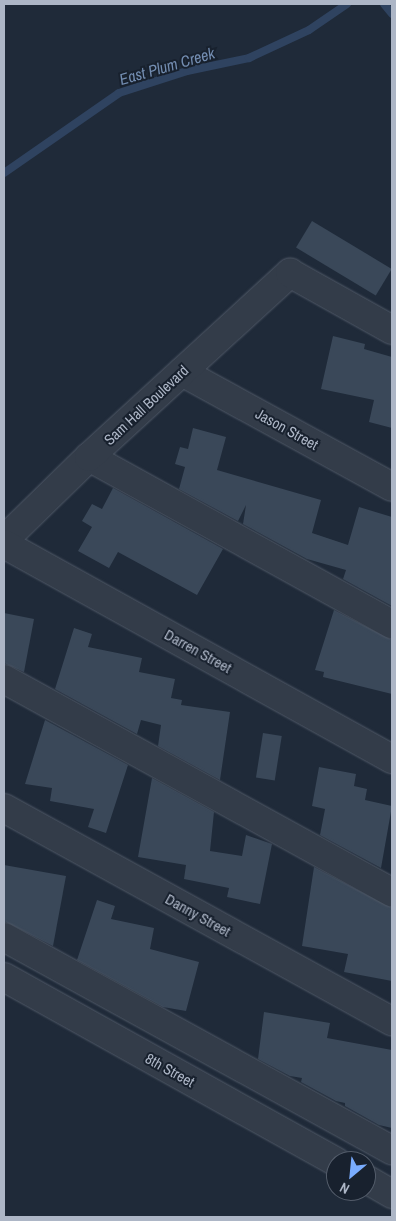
<!DOCTYPE html>
<style>
body{margin:0}
#map{position:relative;width:396px;height:1221px;overflow:hidden;background:#1f2a39;font-family:"Archivo Narrow",sans-serif}
div>[style]{position:absolute}
[style*='--x']{left:calc(var(--x)*1px);top:calc(var(--y)*1px);width:calc(var(--w)*1px);rotate:calc(var(--a)*1deg)}
.stream>*{height:8px;margin:-4px;padding:0 4px;transform-origin:4px;border-radius:4px;background:#2f4360}
.building>*{inset:0;background:#3a4859;transform-origin:0 0}
.roads{filter:drop-shadow(0 0 1px #505967) drop-shadow(0 0 1px #505967)}
.minor>*{height:28px;margin:-14px;padding:0 14px;transform-origin:14px;border-radius:14px;background:#333c49}
span{translate:-50% -50%;white-space:nowrap;text-align:center;line-height:1.15;-webkit-text-stroke:4px #18212e;paint-order:stroke}
.street-label{font-size:15px;color:#adb6c6}
.water-label{font-size:16px;color:#738db1;font-style:italic}
.frame{position:absolute;inset:0;border:5px solid #adb6c6;pointer-events:none}
.north{position:absolute;left:326px;top:1151px;width:50px;height:50px;box-sizing:border-box;background:#18212e;border:1px solid #545d6b;border-radius:50%;rotate:208deg;font-size:14px;font-weight:700;line-height:20px;text-align:center;color:#adb6c6}
.north::after{content:'';display:block;margin:auto;width:18px;height:22px;background:#79acfe;clip-path:polygon(50% 0,100% 100%,50% 72%,0 100%)}
</style>
<div id="map">
<div class="stream">
<div style="--x:384;--y:4;--w:13;--a:51"></div>
<div style="--x:4;--y:173;--w:140;--a:-34.8"></div>
<div style="--x:119;--y:93;--w:71;--a:-17.9"></div>
<div style="--x:187;--y:71;--w:63;--a:-11.8"></div>
<div style="--x:249;--y:58;--w:66;--a:-25"></div>
<div style="--x:309;--y:30;--w:46;--a:-34.4"></div>
</div>
<div class="building">
<div style="left:312px;top:221px;width:93px;height:31px;rotate:31deg"></div>
<div style="clip-path:polygon(333px 336px,365px 344px,364px 349px,392px 357px,392px 428px,369px 422px,374px 400px,321px 389px)"></div>
<div style="clip-path:polygon(193px 428px,226px 437px,217px 470px,321px 500px,312px 533px,348px 545px,359px 507px,392px 517px,392px 606px,343px 579px,346px 570px,307px 559px,243px 524px,246px 505px,238px 521px,179px 489px,185px 467px,175px 464px,180px 447px,188px 449px)"></div>
<div style="clip-path:polygon(113px 488px,223px 549px,197px 595px,118px 552px,109px 568px,78px 551px,92px 527px,82px 521px,92px 504px,102px 509px)"></div>
<div style="clip-path:polygon(334px 610px,392px 640px,392px 694px,323px 677px,324px 672px,315px 670px)"></div>
<div style="clip-path:polygon(4px 613px,34px 619px,24px 672px,4px 663px)"></div>
<div style="clip-path:polygon(74px 628px,92px 634px,88px 647px,142px 658px,139px 672px,175px 679px,171px 698px,182px 700px,181px 705px,230px 712px,220px 780px,158px 746px,161px 725px,141px 720px,137px 734px,55px 689px)"></div>
<div style="clip-path:polygon(45px 720px,128px 765px,106px 833px,88px 827px,94px 809px,50px 801px,52px 788px,25px 784px)"></div>
<div style="left:263px;top:733px;width:19px;height:45px;rotate:9deg"></div>
<div style="clip-path:polygon(319px 767px,356px 774px,354px 786px,367px 789px,365px 800px,392px 806px,381px 868px,320px 835px,325px 809px,312px 806px)"></div>
<div style="clip-path:polygon(152px 778px,214px 812px,210px 851px,242px 856px,246px 835px,272px 844px,260px 904px,227px 897px,229px 888px,184px 879px,186px 865px,138px 857px)"></div>
<div style="clip-path:polygon(4px 865px,66px 876px,53px 946px,4px 921px)"></div>
<div style="clip-path:polygon(314px 867px,392px 908px,392px 981px,344px 972px,348px 954px,302px 946px)"></div>
<div style="clip-path:polygon(97px 900px,115px 906px,111px 919px,154px 928px,150px 949px,199px 962px,186px 1011px,163px 1007px,77px 960px)"></div>
<div style="clip-path:polygon(264px 1012px,330px 1023px,327px 1038px,392px 1050px,392px 1128px,379px 1125px,345px 1106px,345px 1103px,336px 1101px,301px 1082px,302px 1078px,290px 1076px,258px 1059px)"></div>
</div>
<div class="roads">
<div class="minor">
<div style="--x:182;--y:372;--w:239;--a:28.7"></div>
<div style="--x:89;--y:457;--w:346;--a:28.9"></div>
<div style="--x:4;--y:540;--w:119;--a:-44.3"></div>
<div style="--x:89;--y:457;--w:273;--a:-42.5"></div>
<div style="--x:290;--y:273;--w:117;--a:29.2"></div>
<div style="--x:4;--y:544;--w:444;--a:29"></div>
<div style="--x:4;--y:679;--w:443;--a:28.8"></div>
<div style="--x:4;--y:808;--w:443;--a:28.8"></div>
<div style="--x:4;--y:937;--w:443;--a:28.8"></div>
<div style="--x:4;--y:977;--w:380;--a:29.1"></div>
<div style="--x:366;--y:1179;--w:30;--a:30"></div>
</div>
</div>
<div class="street-label">
<span style="left:146px;top:405px;rotate:-43deg">Sam Hall Boulevard</span>
<span style="left:287px;top:429px;rotate:29deg">Jason Street</span>
<span style="left:198px;top:651px;rotate:29deg">Darren Street</span>
<span style="left:198px;top:915px;rotate:29deg">Danny Street</span>
<span style="left:170px;top:1070px;rotate:29deg">8th Street</span>
</div>
<div class="water-label">
<span style="left:167px;top:66px;rotate:-16deg">East Plum Creek</span>
</div>
<div class="frame"></div>
<div class="north">N</div>
</div>
